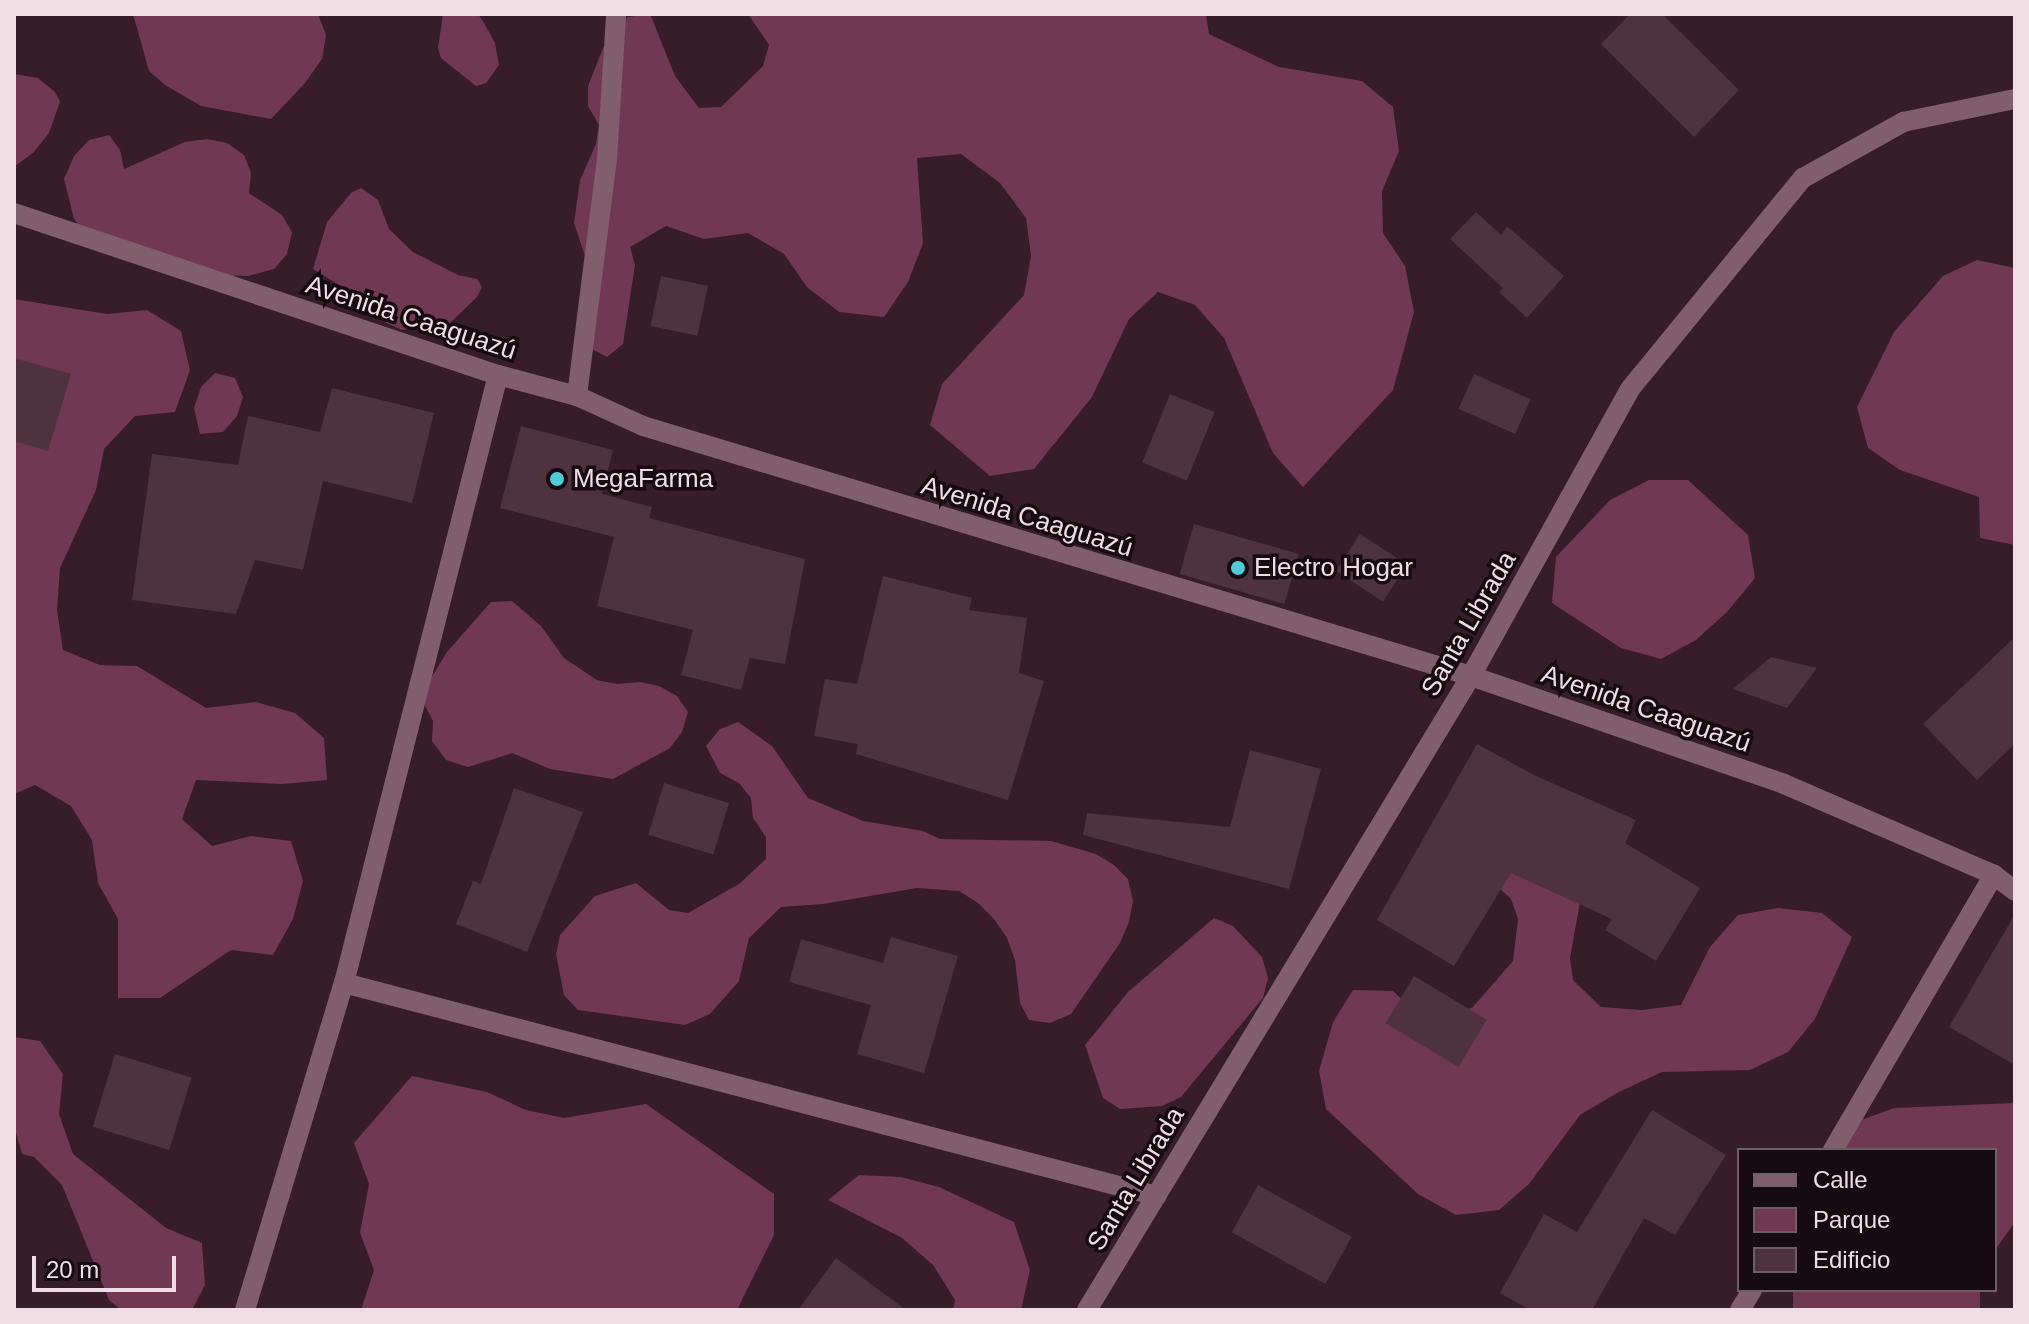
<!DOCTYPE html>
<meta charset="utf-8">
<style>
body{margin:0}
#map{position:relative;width:2029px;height:1324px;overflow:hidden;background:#361d28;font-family:Arial,sans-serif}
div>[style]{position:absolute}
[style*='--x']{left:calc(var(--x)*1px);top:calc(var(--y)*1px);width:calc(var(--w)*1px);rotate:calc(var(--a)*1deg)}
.green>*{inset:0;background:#713851;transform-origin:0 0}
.building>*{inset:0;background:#4e333e;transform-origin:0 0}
.minor>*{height:20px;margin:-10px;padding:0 10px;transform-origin:10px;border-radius:10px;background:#815e6b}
.tertiary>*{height:20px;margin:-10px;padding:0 10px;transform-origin:10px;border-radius:10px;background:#815e6b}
.dots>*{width:22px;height:22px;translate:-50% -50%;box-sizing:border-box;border:4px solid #160b10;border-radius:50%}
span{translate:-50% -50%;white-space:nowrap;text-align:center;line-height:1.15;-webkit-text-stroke:7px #160b10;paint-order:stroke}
.street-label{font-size:26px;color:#efdde3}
.poi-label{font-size:26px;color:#efdde3}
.left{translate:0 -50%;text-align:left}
.frame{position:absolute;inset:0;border:16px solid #efdde3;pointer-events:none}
.legend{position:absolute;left:1737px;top:1148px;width:260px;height:144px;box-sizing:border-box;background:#160b10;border:2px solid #6d5f64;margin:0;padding:10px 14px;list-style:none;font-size:24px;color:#efdde3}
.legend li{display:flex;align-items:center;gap:16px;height:40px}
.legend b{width:40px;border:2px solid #6d5f64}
.scale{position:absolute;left:32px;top:1256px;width:144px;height:36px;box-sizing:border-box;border:4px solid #efdde3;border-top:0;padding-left:10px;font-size:24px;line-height:28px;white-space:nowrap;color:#efdde3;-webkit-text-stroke:6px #160b10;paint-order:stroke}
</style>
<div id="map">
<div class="green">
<div style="clip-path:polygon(133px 14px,318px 14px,326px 35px,322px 59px,305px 83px,271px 119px,201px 106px,165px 85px,149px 71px)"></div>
<div style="clip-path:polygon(443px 14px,478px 14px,484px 23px,495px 43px,499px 65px,486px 83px,476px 86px,441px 58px,438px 48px)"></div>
<div style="clip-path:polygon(650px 14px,675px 76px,699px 108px,721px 107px,763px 66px,769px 45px,748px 14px,1206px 14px,1209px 34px,1279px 67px,1362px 81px,1393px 107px,1399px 151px,1382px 191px,1383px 233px,1405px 266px,1414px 312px,1393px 390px,1303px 487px,1273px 453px,1224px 338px,1195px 305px,1158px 292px,1129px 319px,1092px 397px,1034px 469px,990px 476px,930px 425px,942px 384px,1024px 295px,1031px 256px,1026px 218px,1000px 183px,961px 154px,917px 158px,923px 243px,908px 282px,884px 317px,839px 312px,807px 287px,784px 254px,748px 233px,704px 239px,666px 226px,630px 247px,635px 265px,623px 344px,607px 357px,588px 347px,595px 286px,574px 223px,580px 180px,596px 144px,599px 125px,588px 106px,588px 86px,603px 48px,628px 17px)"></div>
<div style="clip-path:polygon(14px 74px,38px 78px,55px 92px,60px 102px,49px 133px,34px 152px,14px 167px)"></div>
<div style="clip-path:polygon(109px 135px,120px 150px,124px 169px,185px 142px,207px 139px,227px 143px,244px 155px,251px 173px,249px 193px,282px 215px,292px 232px,287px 254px,274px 269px,248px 276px,207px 275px,88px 238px,74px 219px,64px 179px,74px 156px,89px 140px)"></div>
<div style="clip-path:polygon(361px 188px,378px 200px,389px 229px,413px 252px,458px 275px,477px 279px,482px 287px,477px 297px,450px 323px,402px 330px,382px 321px,339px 285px,313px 269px,327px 222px,351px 193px)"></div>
<div style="clip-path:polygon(1977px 260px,2015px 268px,2015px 545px,1980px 538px,1979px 497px,1900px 470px,1868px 448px,1857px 407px,1894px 332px,1943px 276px)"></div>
<div style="clip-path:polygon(14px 299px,107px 314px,147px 310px,181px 331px,190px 370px,175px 412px,135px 416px,104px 449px,96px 490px,60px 568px,57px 610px,63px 650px,100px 665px,137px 666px,206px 708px,256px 702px,295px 713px,324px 738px,327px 780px,282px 784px,196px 780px,182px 819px,212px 846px,251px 836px,291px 841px,303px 881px,293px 919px,273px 955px,231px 950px,160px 998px,118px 998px,118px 919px,98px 883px,92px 840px,71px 806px,35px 785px,14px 794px)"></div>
<div style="clip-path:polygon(215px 373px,235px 378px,243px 397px,237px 416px,223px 432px,200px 434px,194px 408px,201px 387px)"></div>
<div style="clip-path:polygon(1649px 480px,1688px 480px,1748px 535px,1755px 578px,1727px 612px,1696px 640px,1661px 659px,1621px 648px,1552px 603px,1556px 557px,1610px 500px)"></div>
<div style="clip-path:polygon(512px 601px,541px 626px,564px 658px,597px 680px,617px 684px,640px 682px,659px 686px,677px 696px,688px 712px,682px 732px,670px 748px,613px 779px,550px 769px,512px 753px,468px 767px,446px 760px,432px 741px,433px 721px,425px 706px,426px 686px,447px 652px,491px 602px)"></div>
<div style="clip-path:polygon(738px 722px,772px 746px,808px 798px,863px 821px,923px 831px,940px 839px,1051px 841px,1096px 854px,1114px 865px,1128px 879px,1133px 901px,1129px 922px,1120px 943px,1071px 1014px,1050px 1023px,1029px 1020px,1020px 1003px,1015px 960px,1007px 938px,994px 919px,978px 903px,959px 891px,917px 888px,823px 904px,781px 907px,749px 938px,739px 981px,710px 1014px,685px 1025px,578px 1010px,564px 995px,556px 954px,560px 935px,595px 896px,636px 883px,669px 910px,688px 913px,739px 884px,766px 859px,766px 837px,753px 818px,751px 798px,739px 783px,720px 773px,706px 746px,720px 729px)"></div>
<div style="clip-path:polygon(1494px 864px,1582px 891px,1570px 958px,1573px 980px,1601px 1007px,1642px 1010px,1681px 1005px,1710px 947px,1738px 915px,1778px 908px,1822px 913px,1852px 937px,1815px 1019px,1788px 1052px,1750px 1070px,1662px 1072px,1617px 1093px,1580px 1115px,1529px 1184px,1499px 1210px,1456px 1215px,1418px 1194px,1326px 1109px,1319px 1071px,1333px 1022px,1353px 990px,1393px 991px,1421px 1018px,1472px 1008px,1513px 961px,1518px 919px,1511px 899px,1495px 884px)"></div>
<div style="clip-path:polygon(1214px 918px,1233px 926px,1262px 957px,1268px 978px,1263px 998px,1181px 1097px,1162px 1106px,1120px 1109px,1103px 1098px,1085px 1045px,1128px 992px)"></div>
<div style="clip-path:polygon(14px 1037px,40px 1041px,63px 1074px,59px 1114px,73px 1154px,166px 1228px,202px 1243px,205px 1285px,192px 1310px,121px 1310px,109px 1300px,62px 1185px,34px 1157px,22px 1154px,14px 1126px)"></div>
<div style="clip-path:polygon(412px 1076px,487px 1092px,526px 1110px,564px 1118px,646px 1104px,774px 1194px,774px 1235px,738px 1308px,361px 1310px,374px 1270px,360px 1233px,369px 1184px,354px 1143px)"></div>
<div style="clip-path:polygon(2014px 1103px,2015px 1222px,1995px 1250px,1995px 1150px,1845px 1150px,1856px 1122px,1894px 1108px)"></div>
<div style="clip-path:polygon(859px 1175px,901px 1177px,939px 1187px,1014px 1222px,1030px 1270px,1021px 1310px,953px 1310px,955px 1300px,933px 1265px,902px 1238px,828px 1200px)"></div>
<div style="left:1793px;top:1290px;width:187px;height:20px"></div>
</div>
<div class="building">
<div style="clip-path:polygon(1630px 14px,1662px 14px,1739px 90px,1694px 137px,1601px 44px)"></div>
<div style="clip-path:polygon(1476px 212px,1501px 235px,1507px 226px,1564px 276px,1527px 318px,1499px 292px,1503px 288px,1450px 239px)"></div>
<div style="left:661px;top:276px;width:48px;height:51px;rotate:12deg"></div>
<div style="clip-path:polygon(14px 358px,71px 374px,48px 451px,14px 441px)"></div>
<div style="left:1474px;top:374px;width:62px;height:38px;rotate:24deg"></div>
<div style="clip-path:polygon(332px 388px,434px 413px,412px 503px,323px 481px,303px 570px,255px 560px,236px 614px,132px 600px,152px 454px,238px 465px,248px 416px,320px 432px)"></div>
<div style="left:1170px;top:394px;width:48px;height:74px;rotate:22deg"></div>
<div style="clip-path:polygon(521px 426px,613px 450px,602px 494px,652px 507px,649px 518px,805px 559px,785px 664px,750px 658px,741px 690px,681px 675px,693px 630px,597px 606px,614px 537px,500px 508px)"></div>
<div style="left:1194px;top:524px;width:109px;height:52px;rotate:16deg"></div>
<div style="left:1360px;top:534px;width:56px;height:44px;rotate:33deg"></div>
<div style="clip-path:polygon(883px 576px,972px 598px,969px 610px,1027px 618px,1019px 673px,1044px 681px,1008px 800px,856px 754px,858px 744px,814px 736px,825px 679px,857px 684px)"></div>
<div style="clip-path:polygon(2015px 637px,2015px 744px,1977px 780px,1923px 724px)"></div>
<div style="clip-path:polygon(1771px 657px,1817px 668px,1787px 708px,1733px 689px)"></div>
<div style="clip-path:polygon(1477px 744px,1536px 776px,1636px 820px,1625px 843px,1700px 888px,1656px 961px,1605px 930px,1612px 919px,1511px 873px,1454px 966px,1377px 920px)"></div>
<div style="clip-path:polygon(1250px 750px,1321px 769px,1289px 889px,1083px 835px,1087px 813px,1230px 827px)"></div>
<div style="left:664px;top:783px;width:68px;height:54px;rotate:17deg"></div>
<div style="clip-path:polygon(514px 788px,583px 812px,527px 952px,456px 924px,473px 881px,481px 884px)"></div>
<div style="clip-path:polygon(2015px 914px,2015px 1065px,1949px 1027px)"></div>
<div style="clip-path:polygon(891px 937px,958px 956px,924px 1073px,857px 1054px,871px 1005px,789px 982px,801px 939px,883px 963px)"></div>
<div style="left:1414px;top:976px;width:85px;height:55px;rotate:31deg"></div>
<div style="left:115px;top:1054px;width:80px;height:76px;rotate:17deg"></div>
<div style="clip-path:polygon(1652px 1110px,1726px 1155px,1675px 1235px,1644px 1218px,1592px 1310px,1530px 1310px,1500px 1293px,1544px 1214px,1577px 1232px)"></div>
<div style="left:1258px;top:1185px;width:107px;height:54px;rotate:29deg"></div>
<div style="clip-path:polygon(836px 1258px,906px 1310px,798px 1310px)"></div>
</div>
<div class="minor">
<div style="--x:344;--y:983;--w:840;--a:14.68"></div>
<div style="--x:1833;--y:1150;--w:319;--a:-59.7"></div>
<div style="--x:245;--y:1310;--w:342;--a:-73.2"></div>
<div style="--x:344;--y:983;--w:627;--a:-75.79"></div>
<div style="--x:1087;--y:1310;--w:741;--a:-58.8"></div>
<div style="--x:1471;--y:676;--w:328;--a:-61"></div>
<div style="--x:1630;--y:389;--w:273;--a:-50.7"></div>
<div style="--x:1803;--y:178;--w:115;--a:-29.2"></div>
<div style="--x:1903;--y:122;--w:114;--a:-11.6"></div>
<div style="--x:1740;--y:1310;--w:23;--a:-59"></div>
</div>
<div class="tertiary">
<div style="--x:14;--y:213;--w:510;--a:18.51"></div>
<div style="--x:498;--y:375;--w:82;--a:14.9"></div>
<div style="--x:577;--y:396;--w:72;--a:24.4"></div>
<div style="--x:643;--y:426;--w:865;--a:16.8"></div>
<div style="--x:1471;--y:676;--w:331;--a:19"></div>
<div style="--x:1784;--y:784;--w:229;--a:23.4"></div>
<div style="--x:1994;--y:875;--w:26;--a:37"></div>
<div style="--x:577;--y:396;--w:239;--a:-82.8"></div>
<div style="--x:607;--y:159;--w:145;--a:-86.4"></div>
</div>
<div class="dots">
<div style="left:557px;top:479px;background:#52cbd7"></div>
<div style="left:1238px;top:568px;background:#52cbd7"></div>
</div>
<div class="street-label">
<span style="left:411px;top:318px;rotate:18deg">Avenida Caaguazú</span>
<span style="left:1027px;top:517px;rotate:17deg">Avenida Caaguazú</span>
<span style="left:1469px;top:624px;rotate:-60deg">Santa Librada</span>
<span style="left:1646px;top:709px;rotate:19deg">Avenida Caaguazú</span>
<span style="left:1136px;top:1179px;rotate:-59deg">Santa Librada</span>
</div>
<div class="poi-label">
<span class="left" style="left:573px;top:479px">MegaFarma</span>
<span class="left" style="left:1254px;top:568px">Electro Hogar</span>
</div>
<div class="frame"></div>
<ul class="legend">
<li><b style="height:10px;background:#815e6b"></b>Calle</li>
<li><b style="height:22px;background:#713851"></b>Parque</li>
<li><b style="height:22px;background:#4e333e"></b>Edificio</li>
</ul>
<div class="scale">20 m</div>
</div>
